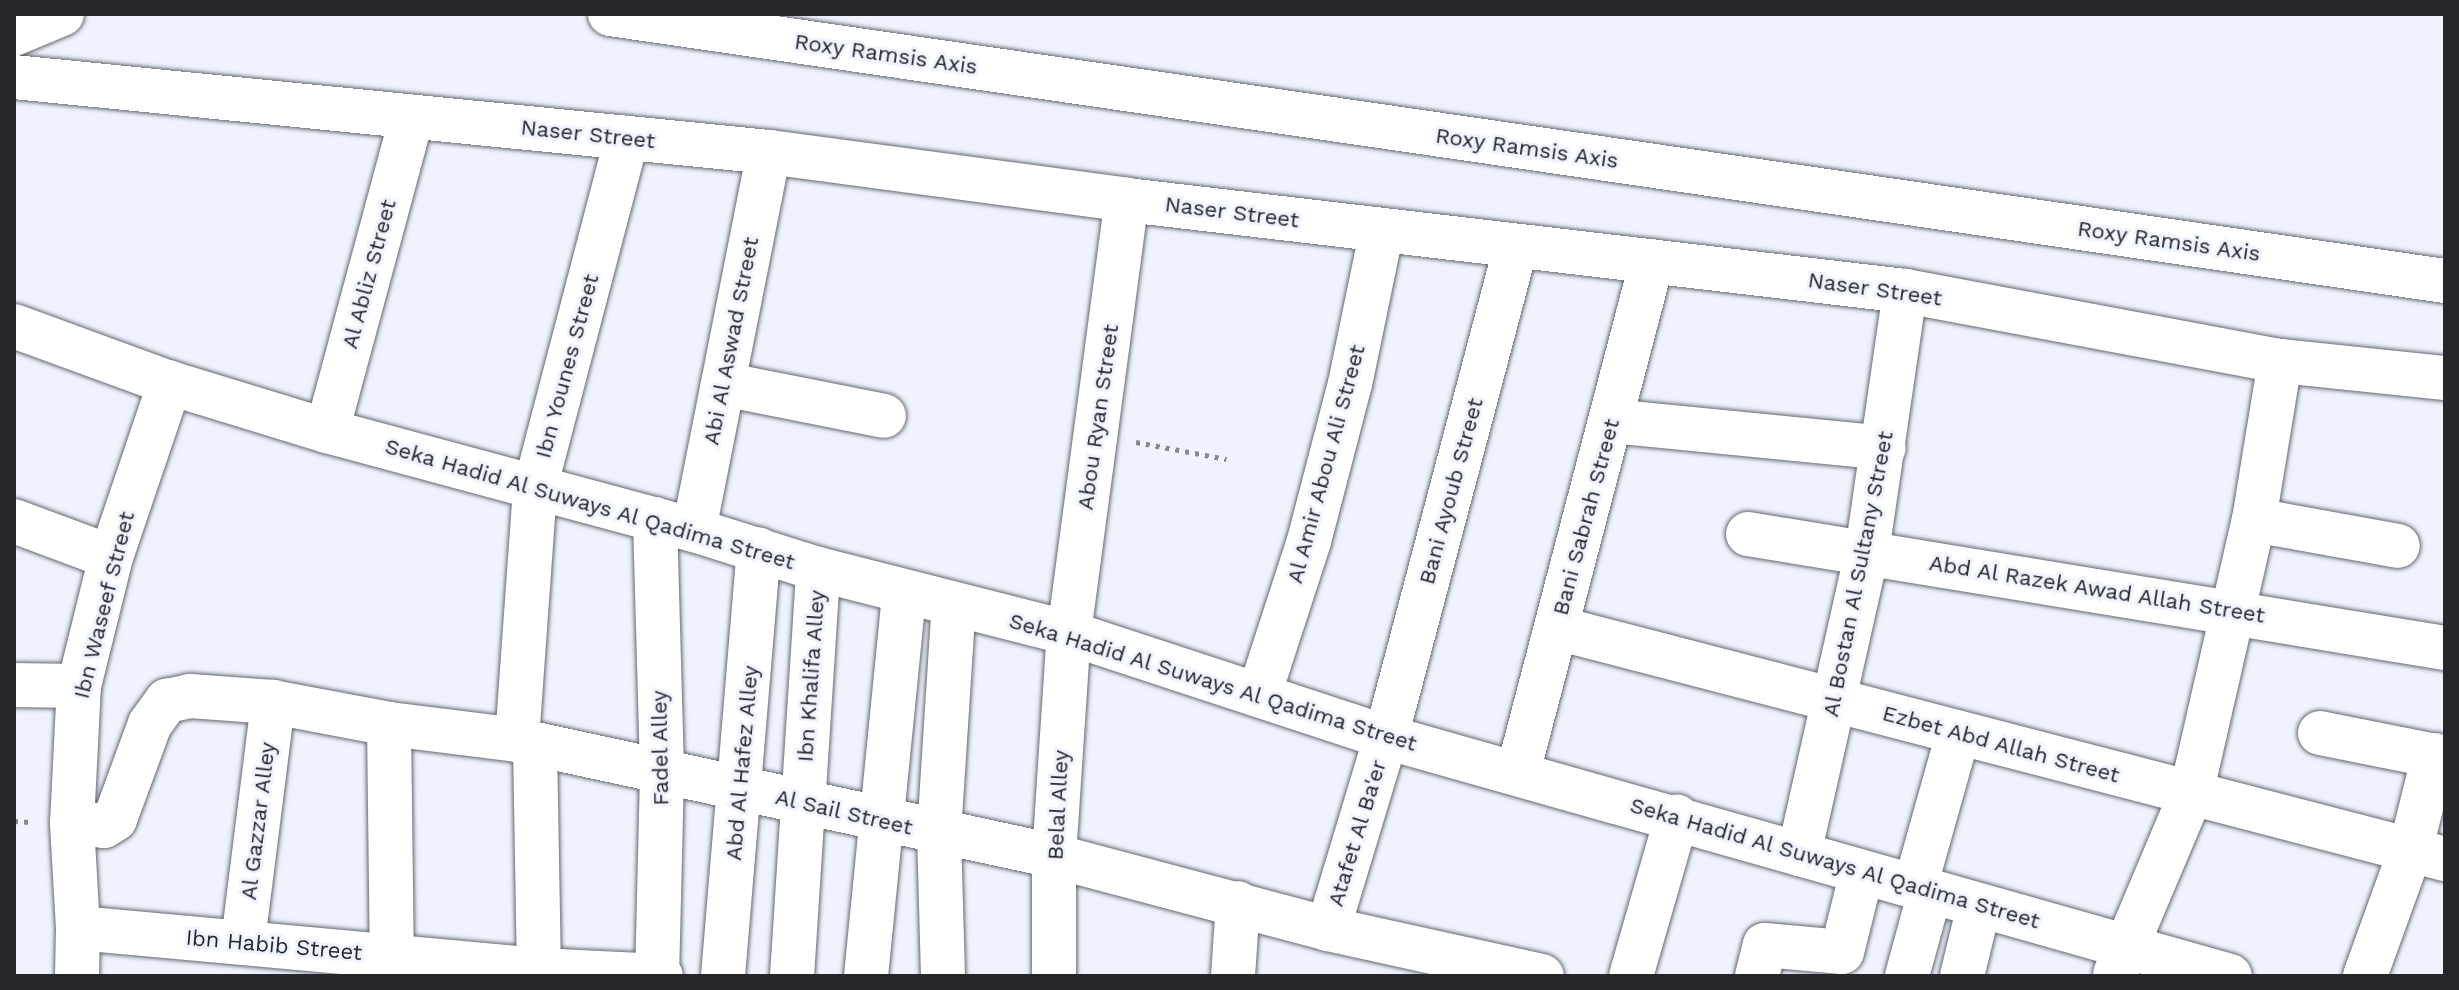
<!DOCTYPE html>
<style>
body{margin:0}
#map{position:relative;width:2459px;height:990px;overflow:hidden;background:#eff3fd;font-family:"Work Sans",sans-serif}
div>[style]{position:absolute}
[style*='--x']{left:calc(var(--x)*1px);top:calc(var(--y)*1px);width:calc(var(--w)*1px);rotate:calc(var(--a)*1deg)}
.path>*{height:5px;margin-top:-2.5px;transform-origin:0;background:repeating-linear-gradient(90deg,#86898f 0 4px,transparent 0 10px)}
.roads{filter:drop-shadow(0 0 2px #646870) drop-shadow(0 0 2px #646870)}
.minor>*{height:44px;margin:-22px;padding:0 22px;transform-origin:22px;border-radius:22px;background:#fff}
.major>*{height:44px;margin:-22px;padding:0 22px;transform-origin:22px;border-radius:22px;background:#fff}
span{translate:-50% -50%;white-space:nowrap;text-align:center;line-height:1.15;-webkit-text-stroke:6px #eff3fd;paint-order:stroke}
.street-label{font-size:22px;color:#25272a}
.frame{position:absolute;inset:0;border:16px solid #25272a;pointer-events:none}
</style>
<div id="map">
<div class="path">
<div style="--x:1136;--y:442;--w:92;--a:10.7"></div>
<div style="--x:14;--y:821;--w:17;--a:3"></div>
</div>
<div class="roads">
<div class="minor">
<div style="--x:14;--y:77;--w:759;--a:5.67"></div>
<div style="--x:769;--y:152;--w:361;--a:7.6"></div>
<div style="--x:1127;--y:200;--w:783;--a:6.67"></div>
<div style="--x:1905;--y:291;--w:381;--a:10.6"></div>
<div style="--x:2280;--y:361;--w:166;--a:5.9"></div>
<div style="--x:14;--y:326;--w:166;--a:20.1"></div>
<div style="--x:170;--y:383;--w:164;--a:17"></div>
<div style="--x:327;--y:431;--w:380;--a:15.1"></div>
<div style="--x:694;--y:530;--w:130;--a:17.5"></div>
<div style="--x:818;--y:569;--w:259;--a:14.3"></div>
<div style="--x:1069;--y:633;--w:334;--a:18.2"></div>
<div style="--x:1386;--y:737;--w:877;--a:15.81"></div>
<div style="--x:723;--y:384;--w:164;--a:11.2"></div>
<div style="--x:1611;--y:421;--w:274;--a:5.6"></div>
<div style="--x:327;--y:431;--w:325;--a:-74.9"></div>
<div style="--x:655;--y:519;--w:255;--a:88.4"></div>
<div style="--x:662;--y:774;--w:202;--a:91.4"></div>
<div style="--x:2254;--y:520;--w:146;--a:10.2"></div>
<div style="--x:14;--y:521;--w:103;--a:20.4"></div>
<div style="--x:694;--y:530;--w:385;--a:-78.8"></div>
<div style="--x:1748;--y:534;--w:706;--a:9.29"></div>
<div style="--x:1557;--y:628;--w:918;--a:14.58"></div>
<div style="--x:14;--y:685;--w:65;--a:0.9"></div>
<div style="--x:1259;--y:695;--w:162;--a:-72"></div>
<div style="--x:1309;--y:541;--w:162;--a:-75.4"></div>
<div style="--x:1350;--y:384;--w:157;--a:-78.3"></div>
<div style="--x:389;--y:724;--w:232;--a:89.3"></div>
<div style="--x:2320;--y:733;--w:127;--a:11.3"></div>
<div style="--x:517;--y:740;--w:253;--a:-85.9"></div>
<div style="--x:535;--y:488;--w:362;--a:-75.3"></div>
<div style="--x:535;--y:744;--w:232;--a:89"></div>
<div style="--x:1518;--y:772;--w:528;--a:-75.31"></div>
<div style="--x:72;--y:823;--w:32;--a:5"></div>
<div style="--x:104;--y:826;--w:13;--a:-32"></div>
<div style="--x:115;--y:819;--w:101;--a:-69.8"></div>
<div style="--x:150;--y:724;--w:29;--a:-54"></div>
<div style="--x:167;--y:701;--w:24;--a:-12"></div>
<div style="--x:190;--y:696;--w:83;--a:4.1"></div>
<div style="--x:273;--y:702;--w:118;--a:10.7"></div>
<div style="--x:389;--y:724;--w:129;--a:7.1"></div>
<div style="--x:517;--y:740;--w:549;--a:12.19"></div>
<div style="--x:1054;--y:856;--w:284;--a:14.9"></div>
<div style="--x:1328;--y:929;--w:219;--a:12.4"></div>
<div style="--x:1799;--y:854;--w:310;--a:-77.3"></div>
<div style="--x:1867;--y:552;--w:264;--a:-81.7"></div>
<div style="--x:1915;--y:887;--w:159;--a:-74.3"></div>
<div style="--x:78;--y:928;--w:462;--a:5.2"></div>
<div style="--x:538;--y:970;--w:123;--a:2.8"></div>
<div style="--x:1328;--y:929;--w:201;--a:-73.2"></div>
<div style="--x:1386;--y:737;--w:508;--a:-75.17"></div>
<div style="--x:243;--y:941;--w:241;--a:-82.8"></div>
<div style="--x:2115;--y:974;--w:195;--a:-67.1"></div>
<div style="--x:2191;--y:794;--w:281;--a:-77.1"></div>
<div style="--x:2254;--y:520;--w:161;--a:-80.7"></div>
<div style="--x:77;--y:976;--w:48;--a:-88.8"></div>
<div style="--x:78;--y:928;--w:105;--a:-93.3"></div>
<div style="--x:72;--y:823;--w:137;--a:-87.1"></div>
<div style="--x:79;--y:686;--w:133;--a:-76.1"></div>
<div style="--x:111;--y:557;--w:184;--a:-71.3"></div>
<div style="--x:723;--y:976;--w:428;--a:-85.2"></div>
<div style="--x:792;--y:976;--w:408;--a:-86.3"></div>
<div style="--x:866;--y:976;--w:386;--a:-84.3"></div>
<div style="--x:943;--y:976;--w:143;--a:-91.6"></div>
<div style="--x:939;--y:833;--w:229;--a:-86.3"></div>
<div style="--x:1054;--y:976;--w:120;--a:-90"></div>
<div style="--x:1054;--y:856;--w:224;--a:-86.2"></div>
<div style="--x:1069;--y:633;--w:437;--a:-82.4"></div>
<div style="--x:1233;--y:976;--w:73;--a:-86.1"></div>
<div style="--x:1631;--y:976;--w:166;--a:-73.9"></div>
<div style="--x:1757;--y:976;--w:32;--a:-76"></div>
<div style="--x:1765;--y:945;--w:77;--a:5.2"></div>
<div style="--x:1842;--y:952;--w:82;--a:-76"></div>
<div style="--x:1907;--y:976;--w:87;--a:-74.7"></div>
<div style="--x:1962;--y:976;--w:72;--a:-76.3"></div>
<div style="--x:2365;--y:976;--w:132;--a:-70.1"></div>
<div style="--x:2410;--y:852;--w:100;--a:-76.1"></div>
</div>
<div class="major">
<div style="--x:610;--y:14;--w:1854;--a:8.28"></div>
<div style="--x:14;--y:34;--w:52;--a:-22.6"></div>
</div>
</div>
<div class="street-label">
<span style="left:886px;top:54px;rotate:8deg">Roxy Ramsis Axis</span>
<span style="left:588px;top:134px;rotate:6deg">Naser Street</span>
<span style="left:1527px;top:148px;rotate:8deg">Roxy Ramsis Axis</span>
<span style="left:1232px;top:212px;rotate:7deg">Naser Street</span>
<span style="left:2169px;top:241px;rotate:8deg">Roxy Ramsis Axis</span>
<span style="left:369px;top:274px;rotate:-75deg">Al Abliz Street</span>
<span style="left:1875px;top:289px;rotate:8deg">Naser Street</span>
<span style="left:731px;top:341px;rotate:-79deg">Abi Al Aswad Street</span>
<span style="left:567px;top:366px;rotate:-75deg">Ibn Younes Street</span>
<span style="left:1098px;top:417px;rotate:-82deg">Abou Ryan Street</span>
<span style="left:1326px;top:464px;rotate:-75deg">Al Amir Abou Ali Street</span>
<span style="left:1451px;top:491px;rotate:-75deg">Bani Ayoub Street</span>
<span style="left:590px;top:504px;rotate:16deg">Seka Hadid Al Suways Al Qadima Street</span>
<span style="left:1586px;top:517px;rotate:-75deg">Bani Sabrah Street</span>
<span style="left:1858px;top:574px;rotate:-79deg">Al Bostan Al Sultany Street</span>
<span style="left:2097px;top:589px;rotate:9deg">Abd Al Razek Awad Allah Street</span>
<span style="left:104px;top:605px;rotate:-76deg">Ibn Waseef Street</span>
<span style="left:811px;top:676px;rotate:-86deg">Ibn Khalifa Alley</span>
<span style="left:1213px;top:682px;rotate:17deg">Seka Hadid Al Suways Al Qadima Street</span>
<span style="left:2001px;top:744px;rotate:15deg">Ezbet Abd Allah Street</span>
<span style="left:660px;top:748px;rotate:-91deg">Fadel Alley</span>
<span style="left:742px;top:763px;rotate:-85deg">Abd Al Hafez Alley</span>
<span style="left:1058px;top:805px;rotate:-87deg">Belal Alley</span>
<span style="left:844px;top:812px;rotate:13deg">Al Sail Street</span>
<span style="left:258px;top:821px;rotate:-83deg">Al Gazzar Alley</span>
<span style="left:1357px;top:833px;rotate:-73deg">Atafet Al Ba'er</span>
<span style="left:1835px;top:863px;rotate:16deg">Seka Hadid Al Suways Al Qadima Street</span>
<span style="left:274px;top:945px;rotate:5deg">Ibn Habib Street</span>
</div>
<div class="frame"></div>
</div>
